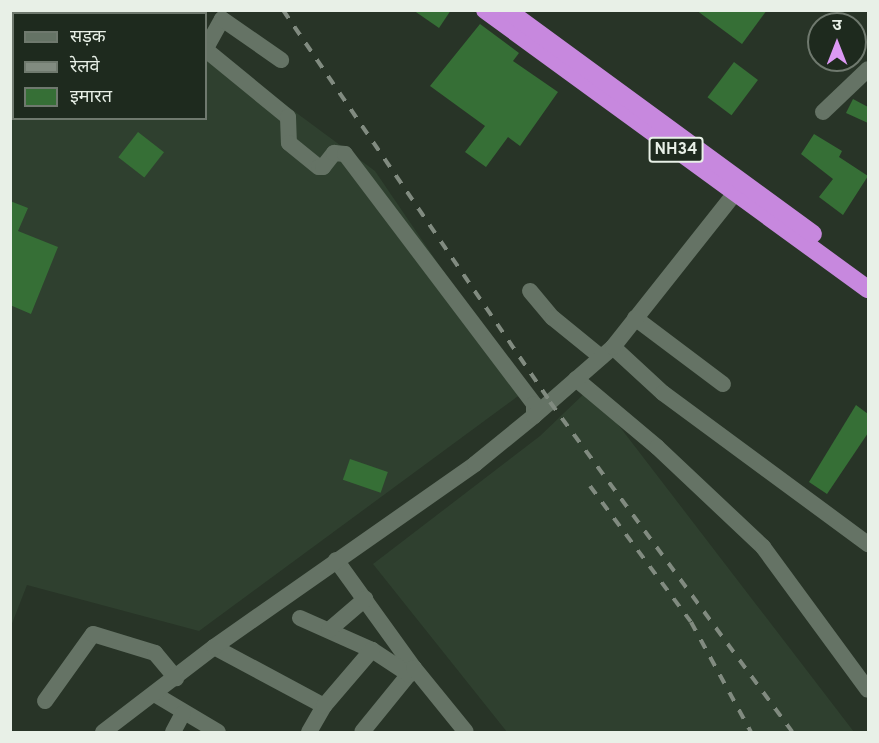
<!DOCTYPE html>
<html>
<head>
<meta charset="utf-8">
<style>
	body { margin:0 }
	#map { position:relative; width:879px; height:743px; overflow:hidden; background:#283427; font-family:Overpass,"Noto Sans Devanagari",sans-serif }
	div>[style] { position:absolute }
	.built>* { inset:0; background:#2f402f }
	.building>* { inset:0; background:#366f36; transform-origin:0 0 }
	.minor>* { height:16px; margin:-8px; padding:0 8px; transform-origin:8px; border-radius:8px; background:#657365 }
	.highway>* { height:18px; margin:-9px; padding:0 9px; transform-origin:9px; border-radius:9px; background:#c788de }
	.rail>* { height:4px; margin-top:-2px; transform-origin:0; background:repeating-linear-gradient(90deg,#818b80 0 10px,transparent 0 20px) }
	span { translate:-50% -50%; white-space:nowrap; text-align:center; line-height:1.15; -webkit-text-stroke:6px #1e2a1e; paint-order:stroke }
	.shield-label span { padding:2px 4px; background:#1e2a1e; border:2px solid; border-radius:4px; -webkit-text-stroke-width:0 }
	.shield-label { font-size:16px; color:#e8f0e7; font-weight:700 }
	.frame { position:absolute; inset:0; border:12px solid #e8f0e7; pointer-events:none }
	.legend { position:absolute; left:12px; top:12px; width:195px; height:108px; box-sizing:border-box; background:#1e2a1e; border:2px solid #6f796e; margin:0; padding:8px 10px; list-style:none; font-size:18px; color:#e8f0e7 }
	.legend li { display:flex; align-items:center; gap:12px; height:30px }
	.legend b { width:30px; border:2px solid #6f796e }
	.north { position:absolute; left:807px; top:12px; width:60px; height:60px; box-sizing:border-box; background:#1e2a1e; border:2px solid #6f796e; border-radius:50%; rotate:0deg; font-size:16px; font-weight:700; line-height:24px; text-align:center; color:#e8f0e7 }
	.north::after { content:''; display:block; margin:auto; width:21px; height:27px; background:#dc99f4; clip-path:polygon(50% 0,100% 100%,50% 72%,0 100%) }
</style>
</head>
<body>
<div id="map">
	<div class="built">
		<div style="clip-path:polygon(11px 11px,161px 13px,14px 14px,14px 118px,206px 118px,206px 46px,375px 171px,525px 391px,199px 631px,27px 585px,11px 626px)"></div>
		<div style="clip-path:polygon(590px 388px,854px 732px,507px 732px,373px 564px,540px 436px)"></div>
	</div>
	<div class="building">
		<div style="clip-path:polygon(413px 10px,451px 10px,439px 28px)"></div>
		<div style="clip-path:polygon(696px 10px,767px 10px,742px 44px)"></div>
		<div style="clip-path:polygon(480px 24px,519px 53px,513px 61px,558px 92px,520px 146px,508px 137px,486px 167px,465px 152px,485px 126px,430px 86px)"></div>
		<div style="left:734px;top:62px;width:30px;height:44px;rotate:37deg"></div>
		<div style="clip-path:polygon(853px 99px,868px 107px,868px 123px,846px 113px)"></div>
		<div style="left:138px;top:132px;width:33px;height:32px;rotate:38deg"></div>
		<div style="clip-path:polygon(814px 134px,842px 151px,839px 157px,868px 176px,843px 215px,819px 197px,833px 179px,801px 154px)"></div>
		<div style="clip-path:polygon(10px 201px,28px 208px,18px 231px,58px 247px,31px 314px,10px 305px)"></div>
		<div style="clip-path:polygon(856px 405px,868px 414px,868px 433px,827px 494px,809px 482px)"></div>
		<div style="left:350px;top:459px;width:40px;height:22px;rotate:19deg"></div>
	</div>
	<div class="minor">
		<div style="left:152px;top:10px;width:6px;rotate:45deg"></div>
		<div style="left:206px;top:48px;width:33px;rotate:-61deg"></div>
		<div style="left:222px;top:19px;width:72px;rotate:34.8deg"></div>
		<div style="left:206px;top:50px;width:106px;rotate:39.3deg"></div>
		<div style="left:288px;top:117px;width:26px;rotate:88deg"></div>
		<div style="left:289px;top:143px;width:38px;rotate:39deg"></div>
		<div style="left:319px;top:167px;width:4px"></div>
		<div style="left:323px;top:167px;width:18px;rotate:-52deg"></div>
		<div style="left:334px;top:153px;width:11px;rotate:5deg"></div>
		<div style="left:345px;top:154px;width:313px;rotate:52.9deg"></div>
		<div style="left:534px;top:404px;width:12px;rotate:90deg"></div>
		<div style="left:823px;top:112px;width:62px;rotate:-43.7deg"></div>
		<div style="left:530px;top:291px;width:35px;rotate:50deg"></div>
		<div style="left:553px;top:318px;width:62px;rotate:39.1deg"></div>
		<div style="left:635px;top:318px;width:110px;rotate:36.9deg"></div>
		<div style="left:613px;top:347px;width:68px;rotate:42.6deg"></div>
		<div style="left:663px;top:393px;width:255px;rotate:36.4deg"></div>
		<div style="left:576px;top:379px;width:106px;rotate:40deg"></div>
		<div style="left:657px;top:447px;width:146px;rotate:43.3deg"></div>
		<div style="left:763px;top:547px;width:177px;rotate:53.7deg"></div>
		<div style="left:336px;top:560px;width:133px;rotate:54.2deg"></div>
		<div style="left:414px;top:668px;width:82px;rotate:129.1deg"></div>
		<div style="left:300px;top:618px;width:79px;rotate:24deg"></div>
		<div style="left:372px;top:650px;width:45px;rotate:33.3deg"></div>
		<div style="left:329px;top:630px;width:48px;rotate:-40.7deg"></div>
		<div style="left:214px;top:647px;width:125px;rotate:28.2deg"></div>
		<div style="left:414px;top:668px;width:82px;rotate:50.9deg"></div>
		<div style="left:156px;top:695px;width:72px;rotate:30.8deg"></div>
		<div style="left:45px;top:701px;width:82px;rotate:-54.4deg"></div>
		<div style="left:93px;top:634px;width:65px;rotate:17deg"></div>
		<div style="left:155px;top:653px;width:33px;rotate:50deg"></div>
		<div style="left:103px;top:732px;width:140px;rotate:-37.4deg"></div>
		<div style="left:214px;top:647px;width:319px;rotate:-35deg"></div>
		<div style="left:475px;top:464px;width:76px;rotate:-39.1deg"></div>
		<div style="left:534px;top:416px;width:105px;rotate:-41.1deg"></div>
		<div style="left:613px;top:347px;width:209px;rotate:-51.6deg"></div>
		<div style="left:173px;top:732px;width:21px;rotate:-62deg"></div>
		<div style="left:309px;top:732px;width:30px;rotate:-60deg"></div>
		<div style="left:324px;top:706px;width:74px;rotate:-49.4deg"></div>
	</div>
	<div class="highway">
		<div style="left:485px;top:10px;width:474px;rotate:36.1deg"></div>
		<div style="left:507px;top:10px;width:379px;rotate:36.2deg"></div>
	</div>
	<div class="rail">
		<div style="left:283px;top:10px;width:474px;rotate:55.7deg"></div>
		<div style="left:550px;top:402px;width:409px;rotate:53.7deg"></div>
		<div style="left:590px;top:486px;width:169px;rotate:53.4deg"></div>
		<div style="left:691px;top:622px;width:125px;rotate:61.4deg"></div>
	</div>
	<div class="shield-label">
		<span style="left:676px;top:150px">NH34</span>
	</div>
	<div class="frame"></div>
	<ul class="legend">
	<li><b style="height:8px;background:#657365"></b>सड़क</li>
	<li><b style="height:8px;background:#818b80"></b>रेलवे</li>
	<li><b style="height:16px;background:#366f36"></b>इमारत</li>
	</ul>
	<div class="north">उ</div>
</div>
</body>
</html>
